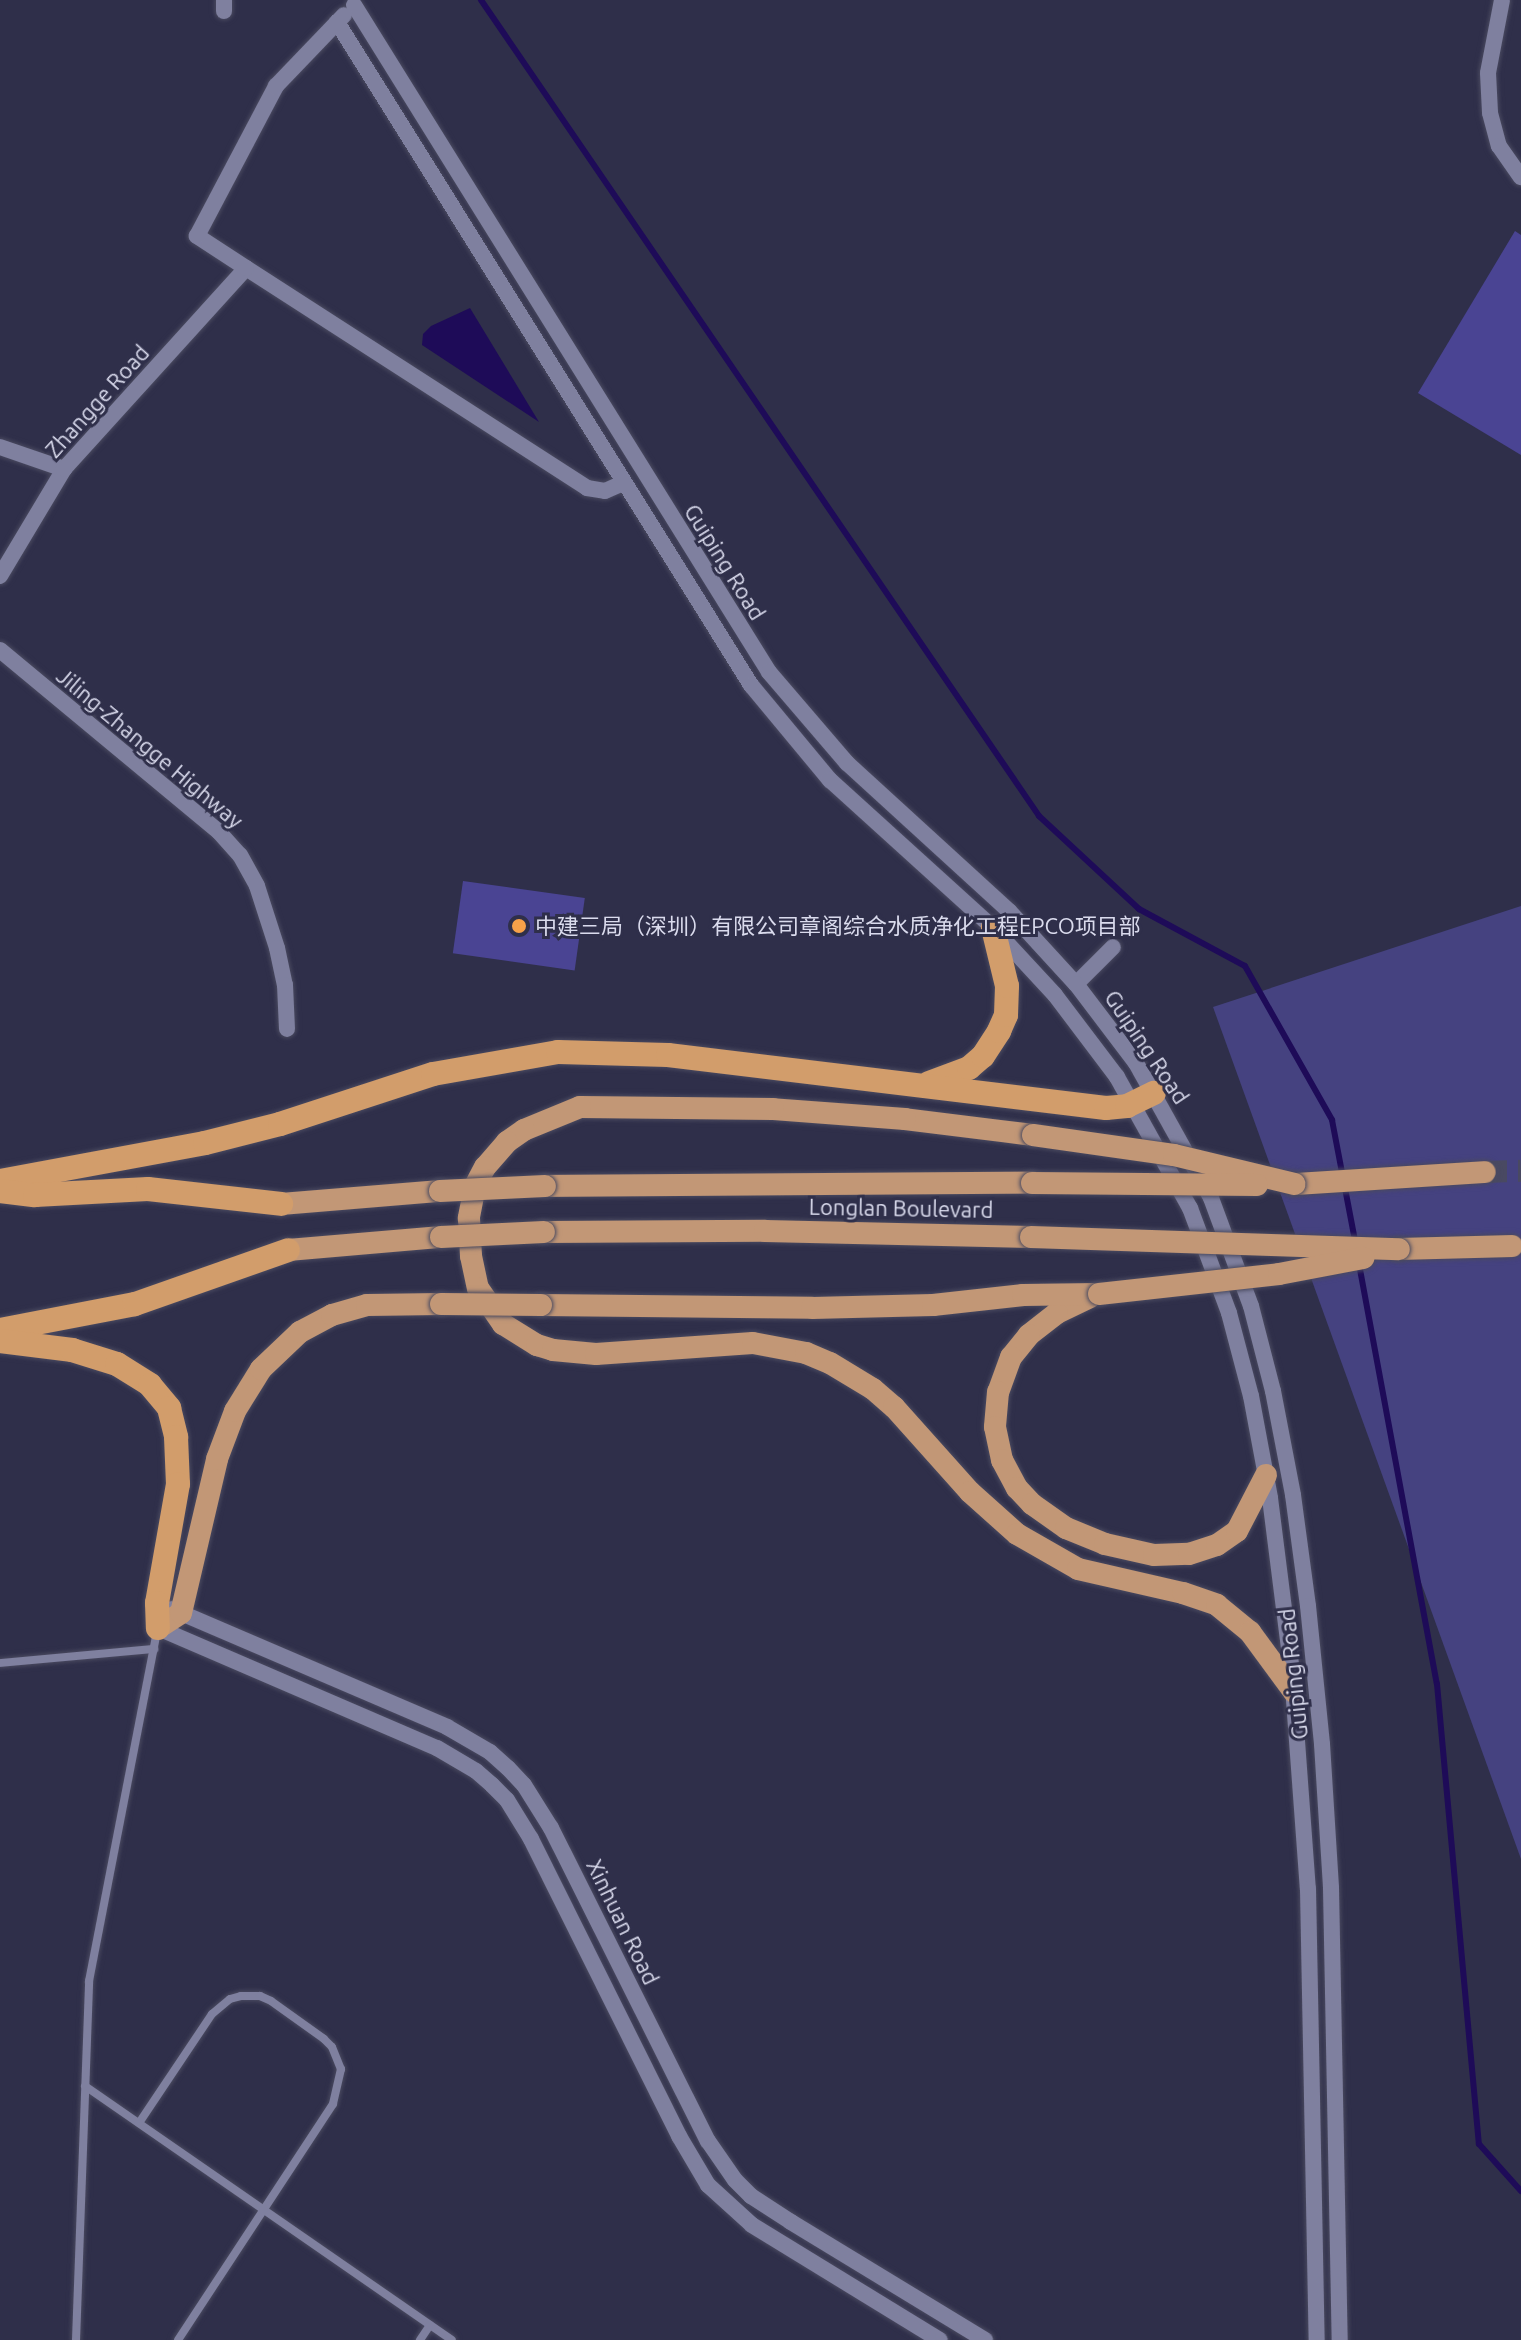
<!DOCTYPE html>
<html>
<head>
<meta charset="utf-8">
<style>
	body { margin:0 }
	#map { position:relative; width:1521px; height:2340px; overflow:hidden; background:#2f2f4a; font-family:Ubuntu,"Noto Sans SC",sans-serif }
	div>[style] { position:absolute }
	.green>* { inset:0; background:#454280 }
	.water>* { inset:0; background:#1e0b58 }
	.stream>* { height:6px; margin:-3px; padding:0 3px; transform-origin:3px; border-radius:3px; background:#1e0b58 }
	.building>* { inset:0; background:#4a4493; transform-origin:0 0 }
	.trunk-tunnel>* { height:22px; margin-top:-11px; transform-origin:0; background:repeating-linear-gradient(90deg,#494962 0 22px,transparent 0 33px) }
	.roads { filter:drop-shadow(0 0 2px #4a4a60) drop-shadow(0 0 2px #4a4a60) }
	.service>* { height:8px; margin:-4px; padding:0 4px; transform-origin:4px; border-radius:4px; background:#7f809f }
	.minor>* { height:16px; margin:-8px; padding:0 8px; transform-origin:8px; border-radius:8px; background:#7f809f }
	.tertiary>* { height:16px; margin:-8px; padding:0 8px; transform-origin:8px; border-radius:8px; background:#7f809f }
	.trunk>* { height:22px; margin:-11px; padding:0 11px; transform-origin:11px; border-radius:11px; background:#c29776 }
	.motorway>* { height:24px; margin:-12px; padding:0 12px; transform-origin:12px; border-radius:12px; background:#d29d6b }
	.bridges { filter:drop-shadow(0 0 2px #4a4a60) drop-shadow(0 0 2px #4a4a60) }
	.trunk-bridge>* { height:22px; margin:-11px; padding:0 11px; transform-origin:11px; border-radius:11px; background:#c29776 }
	.dots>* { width:22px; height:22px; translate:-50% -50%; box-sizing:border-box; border:4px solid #2f2f4a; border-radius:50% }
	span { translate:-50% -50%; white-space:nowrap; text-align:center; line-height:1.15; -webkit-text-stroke:6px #2f2f4a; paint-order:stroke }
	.street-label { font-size:22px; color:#dadbed }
	.poi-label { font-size:22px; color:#dadbed }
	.left { translate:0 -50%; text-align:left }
</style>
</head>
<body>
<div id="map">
	<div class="green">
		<div style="clip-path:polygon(1521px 906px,1521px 1859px,1213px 1007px)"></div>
	</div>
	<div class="water">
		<div style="clip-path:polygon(470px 308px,539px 422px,422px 345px,423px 334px,431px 326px)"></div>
	</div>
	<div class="stream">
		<div style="left:481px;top:0;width:989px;rotate:55.63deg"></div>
		<div style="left:1039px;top:816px;width:137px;rotate:42.9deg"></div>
		<div style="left:1139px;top:909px;width:120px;rotate:28.3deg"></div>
		<div style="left:1245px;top:966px;width:177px;rotate:60.5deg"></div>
		<div style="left:1332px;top:1120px;width:123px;rotate:79.2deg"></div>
		<div style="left:1359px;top:1264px;width:427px;rotate:79.5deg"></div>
		<div style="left:1437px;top:1684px;width:462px;rotate:84.8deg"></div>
		<div style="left:1479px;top:2144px;width:63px;rotate:48.2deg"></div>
	</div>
	<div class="building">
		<div style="clip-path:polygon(1515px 231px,1521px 235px,1521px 455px,1418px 393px)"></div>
		<div style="left:463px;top:881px;width:123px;height:73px;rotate:8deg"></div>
	</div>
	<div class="trunk-tunnel">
		<div style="left:1485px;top:1172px;width:36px;rotate:-2deg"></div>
	</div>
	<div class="roads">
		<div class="service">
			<div style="left:0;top:1663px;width:155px;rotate:-5.2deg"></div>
			<div style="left:85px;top:2086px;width:446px;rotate:34.7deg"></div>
			<div style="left:139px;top:2123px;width:131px;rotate:-56.2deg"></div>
			<div style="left:212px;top:2014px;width:23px;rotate:-40deg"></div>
			<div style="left:230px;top:1999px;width:11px;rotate:-15deg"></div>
			<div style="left:241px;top:1996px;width:19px"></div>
			<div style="left:260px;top:1996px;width:12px;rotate:24deg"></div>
			<div style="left:271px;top:2001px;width:65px;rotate:35.6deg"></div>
			<div style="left:324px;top:2039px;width:11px;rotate:45deg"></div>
			<div style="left:332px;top:2047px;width:24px;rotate:68deg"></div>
			<div style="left:341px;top:2069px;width:36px;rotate:103deg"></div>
			<div style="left:333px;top:2104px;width:282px;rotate:123.3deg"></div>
			<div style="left:76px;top:2340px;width:359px;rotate:-87.9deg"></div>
			<div style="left:89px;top:1981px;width:356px;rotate:-79deg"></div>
			<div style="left:420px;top:2340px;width:18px;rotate:-56deg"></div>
		</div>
		<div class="minor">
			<div style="left:1502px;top:0;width:74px;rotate:100.9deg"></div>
			<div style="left:1488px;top:73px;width:40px;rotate:87.1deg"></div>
			<div style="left:1490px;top:113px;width:34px;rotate:75deg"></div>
			<div style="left:1499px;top:146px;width:38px;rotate:55deg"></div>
			<div style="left:224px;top:11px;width:11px;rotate:-90deg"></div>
			<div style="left:246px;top:268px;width:406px;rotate:32.8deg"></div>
			<div style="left:587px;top:488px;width:18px;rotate:9deg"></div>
			<div style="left:605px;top:491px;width:20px;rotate:-24deg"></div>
			<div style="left:0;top:447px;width:68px;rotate:19deg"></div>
			<div style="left:1076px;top:984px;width:52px;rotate:-45deg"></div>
		</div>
		<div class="tertiary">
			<div style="left:354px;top:5px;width:786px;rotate:58.11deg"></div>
			<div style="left:769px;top:672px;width:120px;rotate:49.4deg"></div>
			<div style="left:847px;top:763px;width:219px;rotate:42.4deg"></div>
			<div style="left:1009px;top:911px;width:99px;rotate:47.5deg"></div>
			<div style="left:1076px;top:984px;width:99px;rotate:52.8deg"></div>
			<div style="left:1136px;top:1063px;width:154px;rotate:60.9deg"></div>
			<div style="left:1211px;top:1198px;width:115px;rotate:69.7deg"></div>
			<div style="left:1251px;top:1306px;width:88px;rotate:75.5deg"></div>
			<div style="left:1273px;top:1391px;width:106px;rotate:79.1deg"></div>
			<div style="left:1293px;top:1495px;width:112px;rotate:82.3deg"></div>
			<div style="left:1308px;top:1606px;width:139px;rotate:84.2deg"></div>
			<div style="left:1322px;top:1744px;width:144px;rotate:86.4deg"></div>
			<div style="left:1331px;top:1888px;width:452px;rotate:88.9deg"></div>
			<div style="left:337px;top:22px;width:782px;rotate:58.02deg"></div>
			<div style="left:751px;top:685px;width:124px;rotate:50.3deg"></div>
			<div style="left:830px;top:780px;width:220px;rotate:42.2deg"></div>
			<div style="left:993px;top:928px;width:91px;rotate:47.2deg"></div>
			<div style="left:1055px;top:995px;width:103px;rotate:52.9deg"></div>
			<div style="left:1117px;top:1077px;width:150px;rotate:60.9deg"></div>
			<div style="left:1190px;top:1208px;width:112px;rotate:69.6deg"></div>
			<div style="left:1229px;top:1313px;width:86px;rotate:75.2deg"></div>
			<div style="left:1251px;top:1396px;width:104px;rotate:79.4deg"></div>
			<div style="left:1270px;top:1498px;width:176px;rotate:82.8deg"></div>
			<div style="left:1292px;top:1673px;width:217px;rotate:85.8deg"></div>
			<div style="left:1308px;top:1889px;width:451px;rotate:88.9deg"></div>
			<div style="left:0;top:576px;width:125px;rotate:-59.1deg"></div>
			<div style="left:64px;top:469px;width:271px;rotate:-47.8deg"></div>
			<div style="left:246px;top:268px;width:59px;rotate:-146.9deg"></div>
			<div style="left:197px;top:236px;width:170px;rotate:-62.2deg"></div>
			<div style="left:276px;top:86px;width:98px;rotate:-46.2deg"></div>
			<div style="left:0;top:650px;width:285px;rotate:39.7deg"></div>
			<div style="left:219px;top:832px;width:31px;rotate:48deg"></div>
			<div style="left:240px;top:855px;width:35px;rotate:61deg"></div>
			<div style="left:257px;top:886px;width:65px;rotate:72.1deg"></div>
			<div style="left:277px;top:948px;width:38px;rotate:78deg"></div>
			<div style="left:285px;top:985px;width:44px;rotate:87.4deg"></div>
			<div style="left:172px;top:1609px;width:299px;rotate:23.2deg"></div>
			<div style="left:447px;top:1727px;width:50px;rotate:30.2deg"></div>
			<div style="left:490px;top:1752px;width:24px;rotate:42deg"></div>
			<div style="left:508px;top:1768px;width:23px;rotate:47deg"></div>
			<div style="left:524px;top:1785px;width:51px;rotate:57.9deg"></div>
			<div style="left:551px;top:1828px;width:350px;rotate:63.4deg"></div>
			<div style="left:708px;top:2141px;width:47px;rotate:55.3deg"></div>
			<div style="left:735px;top:2180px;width:23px;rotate:45deg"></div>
			<div style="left:751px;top:2196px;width:48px;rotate:33deg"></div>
			<div style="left:791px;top:2222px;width:227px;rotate:31.3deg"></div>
			<div style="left:158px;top:1628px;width:304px;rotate:23.3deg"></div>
			<div style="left:437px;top:1748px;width:45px;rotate:30.5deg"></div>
			<div style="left:476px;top:1771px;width:21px;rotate:41deg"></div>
			<div style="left:492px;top:1785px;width:21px;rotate:45deg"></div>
			<div style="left:507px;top:1800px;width:46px;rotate:58.4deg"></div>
			<div style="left:531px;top:1839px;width:332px;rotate:63.5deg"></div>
			<div style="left:679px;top:2136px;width:57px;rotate:59.4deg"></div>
			<div style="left:708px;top:2185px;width:59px;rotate:42.3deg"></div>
			<div style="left:752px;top:2225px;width:220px;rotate:31.5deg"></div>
		</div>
		<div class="trunk">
			<div style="left:1033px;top:1135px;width:129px;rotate:-172.9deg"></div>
			<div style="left:905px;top:1119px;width:132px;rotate:-175.7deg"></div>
			<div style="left:773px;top:1109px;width:193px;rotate:-179.4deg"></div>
			<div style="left:580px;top:1107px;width:61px;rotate:157.7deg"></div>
			<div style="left:524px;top:1130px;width:21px;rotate:145deg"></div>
			<div style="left:507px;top:1142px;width:33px;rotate:131deg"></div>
			<div style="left:485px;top:1167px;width:21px;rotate:118deg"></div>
			<div style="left:475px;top:1186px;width:33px;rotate:101deg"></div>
			<div style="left:469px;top:1218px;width:38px;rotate:87deg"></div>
			<div style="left:471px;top:1256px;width:33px;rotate:78deg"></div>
			<div style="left:478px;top:1288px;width:44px;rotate:55.2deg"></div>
			<div style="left:503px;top:1324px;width:40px;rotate:32deg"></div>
			<div style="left:537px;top:1345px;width:17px;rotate:17deg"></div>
			<div style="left:553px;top:1350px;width:43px;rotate:5.3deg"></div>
			<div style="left:596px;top:1354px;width:157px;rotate:-4deg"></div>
			<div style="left:753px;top:1343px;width:54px;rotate:10.7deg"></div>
			<div style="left:806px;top:1353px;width:26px;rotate:23deg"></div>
			<div style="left:830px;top:1363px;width:50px;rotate:31.2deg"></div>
			<div style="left:873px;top:1389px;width:28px;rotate:41deg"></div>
			<div style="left:894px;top:1407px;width:114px;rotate:48.2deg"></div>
			<div style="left:970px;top:1492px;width:63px;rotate:41.8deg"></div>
			<div style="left:1017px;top:1534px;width:70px;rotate:29.8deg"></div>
			<div style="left:1078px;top:1569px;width:108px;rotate:12.9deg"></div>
			<div style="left:1183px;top:1593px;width:36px;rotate:19deg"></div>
			<div style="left:1217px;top:1605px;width:43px;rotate:39.3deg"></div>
			<div style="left:1250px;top:1632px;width:74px;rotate:53.7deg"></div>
			<div style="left:1295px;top:1184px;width:190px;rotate:-3.6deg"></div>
			<div style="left:545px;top:1186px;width:487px;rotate:-0.4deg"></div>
			<div style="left:281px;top:1204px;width:160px;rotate:-4.7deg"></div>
			<div style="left:544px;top:1232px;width:221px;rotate:-0.3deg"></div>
			<div style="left:765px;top:1231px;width:266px;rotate:1.3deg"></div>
			<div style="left:1399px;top:1249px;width:113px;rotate:-1.5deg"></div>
			<div style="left:288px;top:1250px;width:154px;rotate:-4.9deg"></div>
			<div style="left:1090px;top:1297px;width:37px;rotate:154deg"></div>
			<div style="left:1057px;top:1313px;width:36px;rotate:142deg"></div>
			<div style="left:1029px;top:1335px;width:28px;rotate:129deg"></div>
			<div style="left:1011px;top:1357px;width:37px;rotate:110deg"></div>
			<div style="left:998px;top:1392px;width:35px;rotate:95deg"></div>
			<div style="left:995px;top:1427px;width:34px;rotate:78deg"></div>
			<div style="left:1002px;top:1460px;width:32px;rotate:62deg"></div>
			<div style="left:1017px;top:1488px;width:22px;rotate:47deg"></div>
			<div style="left:1032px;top:1504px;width:42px;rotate:35.2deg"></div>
			<div style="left:1066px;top:1528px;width:42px;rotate:22.3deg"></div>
			<div style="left:1105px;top:1544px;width:50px;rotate:12.7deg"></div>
			<div style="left:1154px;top:1555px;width:35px;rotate:-2deg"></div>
			<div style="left:1189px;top:1554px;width:29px;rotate:-18deg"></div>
			<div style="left:1217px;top:1545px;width:24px;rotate:-35deg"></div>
			<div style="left:1237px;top:1531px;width:63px;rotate:-62.6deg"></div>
			<div style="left:541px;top:1305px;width:271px;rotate:0.6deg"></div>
			<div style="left:812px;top:1308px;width:121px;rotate:-1.4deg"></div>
			<div style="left:933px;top:1305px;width:91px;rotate:-6.3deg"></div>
			<div style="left:1023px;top:1295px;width:76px;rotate:-0.8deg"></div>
			<div style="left:158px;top:1628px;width:27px;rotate:-33deg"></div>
			<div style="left:181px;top:1613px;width:158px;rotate:-76.8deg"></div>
			<div style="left:217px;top:1459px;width:51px;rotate:-69.4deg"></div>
			<div style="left:235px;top:1411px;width:49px;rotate:-58.2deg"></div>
			<div style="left:261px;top:1369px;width:54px;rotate:-43.5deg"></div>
			<div style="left:300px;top:1332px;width:36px;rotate:-28deg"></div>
			<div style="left:332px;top:1315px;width:36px;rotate:-16deg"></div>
			<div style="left:367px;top:1305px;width:74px;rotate:-0.8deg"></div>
		</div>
		<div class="motorway">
			<div style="left:929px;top:1083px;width:43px;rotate:-20.6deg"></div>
			<div style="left:969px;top:1068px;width:18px;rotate:-41deg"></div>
			<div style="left:983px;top:1056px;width:30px;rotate:-57deg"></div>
			<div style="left:999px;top:1031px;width:17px;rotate:-66deg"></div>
			<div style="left:1006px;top:1015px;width:29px;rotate:-88deg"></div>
			<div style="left:1007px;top:986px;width:60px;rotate:-103.6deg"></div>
			<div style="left:0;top:1181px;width:208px;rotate:-10.5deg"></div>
			<div style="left:205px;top:1143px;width:77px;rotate:-14.2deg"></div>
			<div style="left:280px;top:1124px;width:161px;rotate:-18.1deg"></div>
			<div style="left:433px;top:1074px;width:127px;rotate:-10deg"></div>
			<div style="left:558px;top:1052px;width:110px;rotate:1.6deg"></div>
			<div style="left:668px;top:1055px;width:441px;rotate:6.9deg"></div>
			<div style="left:1106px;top:1108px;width:21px;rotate:-5deg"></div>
			<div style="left:1127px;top:1106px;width:30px;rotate:-26deg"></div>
			<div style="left:0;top:1191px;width:35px;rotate:7deg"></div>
			<div style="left:35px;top:1195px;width:113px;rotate:-3deg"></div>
			<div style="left:148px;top:1189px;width:134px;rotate:6.4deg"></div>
			<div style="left:0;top:1330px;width:137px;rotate:-10.9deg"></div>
			<div style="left:135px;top:1304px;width:162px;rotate:-19.4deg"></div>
			<div style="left:0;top:1341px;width:73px;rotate:7.1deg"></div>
			<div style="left:72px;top:1350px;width:47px;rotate:17.3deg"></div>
			<div style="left:117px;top:1364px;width:39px;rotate:32deg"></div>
			<div style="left:150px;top:1385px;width:30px;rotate:50deg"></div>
			<div style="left:169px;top:1408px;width:30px;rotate:76deg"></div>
			<div style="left:176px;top:1437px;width:47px;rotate:87.6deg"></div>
			<div style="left:178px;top:1484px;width:121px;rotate:100deg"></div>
			<div style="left:157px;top:1603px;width:25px;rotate:88deg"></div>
		</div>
	</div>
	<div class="bridges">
		<div class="trunk-bridge">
			<div style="left:1033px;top:1135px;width:142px;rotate:8.1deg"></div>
			<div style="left:1174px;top:1155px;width:124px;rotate:13.5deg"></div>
			<div style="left:1032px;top:1183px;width:225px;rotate:0.5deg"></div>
			<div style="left:440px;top:1191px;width:105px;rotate:-2.7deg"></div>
			<div style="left:441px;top:1237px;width:103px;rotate:-2.8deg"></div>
			<div style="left:1031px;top:1237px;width:368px;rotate:1.9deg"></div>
			<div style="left:1099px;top:1294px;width:181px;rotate:-6.3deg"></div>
			<div style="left:1279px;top:1274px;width:86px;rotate:-10.8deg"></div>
			<div style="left:441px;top:1304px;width:100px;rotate:0.6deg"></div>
		</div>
	</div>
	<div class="dots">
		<div style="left:519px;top:926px;background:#f7a149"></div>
	</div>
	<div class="street-label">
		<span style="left:97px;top:401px;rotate:-48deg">Zhangge Road</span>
		<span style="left:725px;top:562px;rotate:58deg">Guiping Road</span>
		<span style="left:150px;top:748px;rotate:40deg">Jiling-Zhangge Highway</span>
		<span style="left:1147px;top:1047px;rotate:56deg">Guiping Road</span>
		<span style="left:901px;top:1208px;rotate:1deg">Longlan Boulevard</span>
		<span style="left:1293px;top:1674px;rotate:-96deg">Guiping Road</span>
		<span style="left:623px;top:1922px;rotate:64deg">Xinhuan Road</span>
	</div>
	<div class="poi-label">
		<span class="left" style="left:535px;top:926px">中建三局（深圳）有限公司章阁综合水质净化工程EPCO项目部</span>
	</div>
</div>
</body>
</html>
